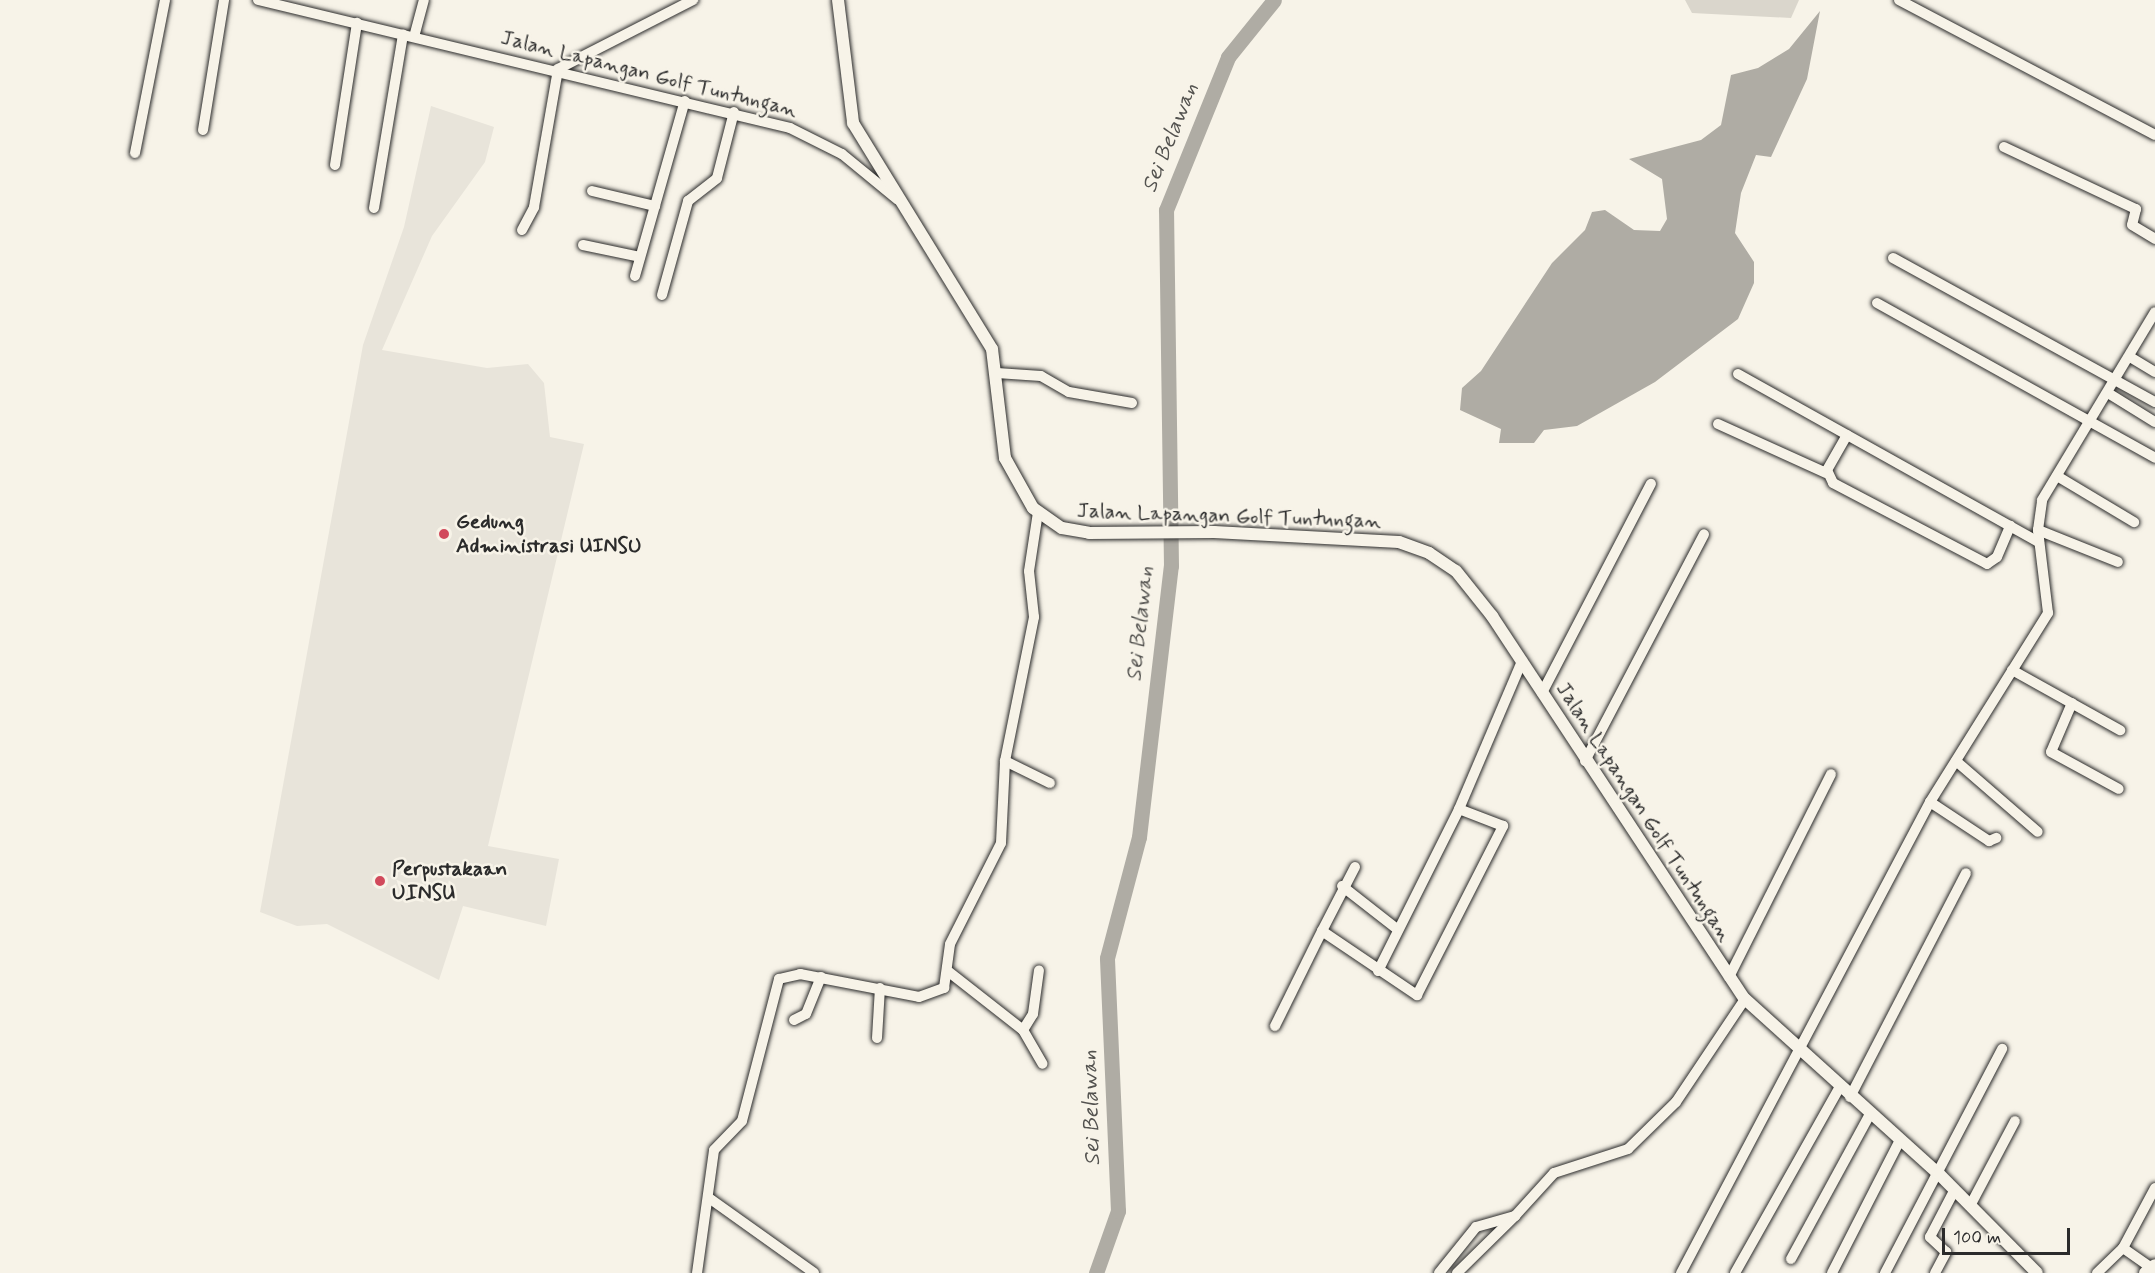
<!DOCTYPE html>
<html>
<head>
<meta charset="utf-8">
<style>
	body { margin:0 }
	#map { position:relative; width:2155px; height:1273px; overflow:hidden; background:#f7f3e8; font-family:Mynerve,sans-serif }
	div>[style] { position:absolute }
	.built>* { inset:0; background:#e8e4da }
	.green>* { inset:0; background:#dad6cc }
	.water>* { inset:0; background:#afaca4 }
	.river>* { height:15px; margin:-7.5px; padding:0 7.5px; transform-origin:7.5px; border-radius:7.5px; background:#afaca4 }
	.roads { filter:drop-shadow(0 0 2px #2b2b2b) drop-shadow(0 0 2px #2b2b2b) }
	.minor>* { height:10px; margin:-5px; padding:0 5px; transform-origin:5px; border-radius:5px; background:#f7f3e8 }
	.major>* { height:12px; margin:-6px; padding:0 6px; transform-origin:6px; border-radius:6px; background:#f7f3e8 }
	.highway>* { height:15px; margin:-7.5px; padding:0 7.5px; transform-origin:7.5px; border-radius:7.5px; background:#f7f3e8 }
	.dots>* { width:16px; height:16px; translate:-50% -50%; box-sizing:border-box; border:3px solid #f7f3e8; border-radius:50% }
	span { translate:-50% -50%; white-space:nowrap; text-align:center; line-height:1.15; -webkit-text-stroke:5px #f7f3e8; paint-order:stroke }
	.street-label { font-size:21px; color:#2b2b2b }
	.poi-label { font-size:21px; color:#2b2b2b; font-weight:700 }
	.left { translate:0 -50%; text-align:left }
	.water-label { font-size:22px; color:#53524f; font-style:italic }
	.scale { position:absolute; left:1942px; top:1228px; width:128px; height:27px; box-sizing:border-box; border:3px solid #2b2b2b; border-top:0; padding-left:8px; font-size:18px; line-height:21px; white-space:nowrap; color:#2b2b2b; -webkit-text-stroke:4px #f7f3e8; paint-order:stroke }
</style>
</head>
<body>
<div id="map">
	<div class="built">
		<div style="clip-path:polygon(431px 106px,494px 127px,485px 162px,432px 236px,382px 350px,487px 368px,528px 364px,544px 383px,550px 437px,584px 444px,488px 846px,559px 859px,546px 926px,463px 906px,439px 980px,327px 924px,297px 926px,260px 912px,363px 345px,404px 227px)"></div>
	</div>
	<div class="green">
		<div style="clip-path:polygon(1685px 0,1799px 0,1791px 18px,1692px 13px)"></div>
	</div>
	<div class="water">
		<div style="clip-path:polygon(1820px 11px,1807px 79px,1771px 157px,1756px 155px,1741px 193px,1735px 233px,1754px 262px,1754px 283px,1738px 319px,1655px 382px,1577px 426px,1544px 430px,1534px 443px,1499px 443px,1501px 429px,1460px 410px,1462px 388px,1481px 371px,1552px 263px,1585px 230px,1592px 212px,1605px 210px,1634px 230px,1660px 231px,1667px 219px,1662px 179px,1629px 159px,1701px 140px,1721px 125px,1731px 75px,1758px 68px,1789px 49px)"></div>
	</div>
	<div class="river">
		<div style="left:1096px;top:1273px;width:66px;rotate:-70.5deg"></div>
		<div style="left:1118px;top:1211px;width:253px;rotate:-92.5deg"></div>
		<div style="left:1107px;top:958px;width:125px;rotate:-75.2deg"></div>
		<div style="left:1139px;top:837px;width:273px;rotate:-83.3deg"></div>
		<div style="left:1171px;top:566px;width:356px;rotate:-90.8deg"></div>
		<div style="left:1166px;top:210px;width:165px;rotate:-67.9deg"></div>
		<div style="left:1228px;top:57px;width:73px;rotate:-51.1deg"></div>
	</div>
	<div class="roads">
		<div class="minor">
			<div style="left:258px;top:0;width:547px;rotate:13.53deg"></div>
			<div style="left:790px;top:128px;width:58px;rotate:26.6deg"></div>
			<div style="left:842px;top:154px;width:72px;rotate:39.4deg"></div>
			<div style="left:1899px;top:0;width:289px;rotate:27.8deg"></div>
			<div style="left:414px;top:37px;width:38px;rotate:-75deg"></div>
			<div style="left:203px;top:130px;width:132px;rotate:-80.8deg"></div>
			<div style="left:2004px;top:147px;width:146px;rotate:25.2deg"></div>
			<div style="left:2136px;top:209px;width:16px;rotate:104deg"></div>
			<div style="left:2132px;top:225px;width:27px;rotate:31deg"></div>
			<div style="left:135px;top:153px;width:156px;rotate:-78.9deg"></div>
			<div style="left:335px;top:165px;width:144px;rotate:-81.2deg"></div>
			<div style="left:592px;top:191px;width:65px;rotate:13.4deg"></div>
			<div style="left:374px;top:208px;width:176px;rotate:-80.5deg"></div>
			<div style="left:522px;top:230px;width:26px;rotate:-62deg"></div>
			<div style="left:534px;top:207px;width:140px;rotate:-80.1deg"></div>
			<div style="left:558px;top:69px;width:152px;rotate:-27.1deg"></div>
			<div style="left:583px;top:245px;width:58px;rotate:11.9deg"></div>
			<div style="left:1893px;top:258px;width:299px;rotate:28.8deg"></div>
			<div style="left:635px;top:276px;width:182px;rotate:-74.1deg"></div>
			<div style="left:662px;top:295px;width:98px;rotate:-74.5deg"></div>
			<div style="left:688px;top:201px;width:37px;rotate:-38deg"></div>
			<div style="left:717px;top:178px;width:68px;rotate:-75.6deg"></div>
			<div style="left:1877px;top:303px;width:318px;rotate:29.1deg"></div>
			<div style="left:2130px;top:357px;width:29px;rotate:31deg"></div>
			<div style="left:997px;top:373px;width:44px;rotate:3.9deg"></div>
			<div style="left:1041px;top:376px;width:32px;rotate:30deg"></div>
			<div style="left:1069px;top:392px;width:64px;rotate:9.9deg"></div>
			<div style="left:1738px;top:374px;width:345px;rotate:29.2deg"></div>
			<div style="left:2108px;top:393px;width:55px;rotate:31.7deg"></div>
			<div style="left:1718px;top:424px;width:119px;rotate:24.4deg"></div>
			<div style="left:1847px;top:435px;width:40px;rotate:119.7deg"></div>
			<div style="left:1827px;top:470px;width:14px;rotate:65deg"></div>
			<div style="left:1833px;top:483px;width:174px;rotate:27.7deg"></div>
			<div style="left:1987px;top:564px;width:12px;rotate:-35deg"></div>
			<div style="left:1997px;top:557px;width:34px;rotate:-67deg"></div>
			<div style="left:2057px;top:476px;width:90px;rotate:30.9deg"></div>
			<div style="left:2038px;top:530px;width:86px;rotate:21.8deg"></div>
			<div style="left:2012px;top:670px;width:124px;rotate:29.1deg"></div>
			<div style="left:1542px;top:693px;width:236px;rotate:-62.5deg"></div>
			<div style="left:2072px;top:703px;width:53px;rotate:113.2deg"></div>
			<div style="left:2051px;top:752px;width:77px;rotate:28.6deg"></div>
			<div style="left:1005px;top:761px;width:50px;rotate:26.1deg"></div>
			<div style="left:1585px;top:761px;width:256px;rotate:-62.3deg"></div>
			<div style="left:1956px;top:761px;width:108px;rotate:40.9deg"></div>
			<div style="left:1930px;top:802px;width:71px;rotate:33.5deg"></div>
			<div style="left:1989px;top:841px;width:8px;rotate:-23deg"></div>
			<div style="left:1355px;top:867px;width:72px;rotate:117.3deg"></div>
			<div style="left:1322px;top:931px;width:115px;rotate:34deg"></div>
			<div style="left:1417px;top:995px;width:190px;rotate:-63deg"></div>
			<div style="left:1503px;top:826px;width:47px;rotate:-158.9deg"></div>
			<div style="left:1342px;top:886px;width:70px;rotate:38deg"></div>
			<div style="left:1378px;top:971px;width:181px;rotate:-63.4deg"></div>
			<div style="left:1459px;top:809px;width:161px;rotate:-66.9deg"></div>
			<div style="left:949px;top:972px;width:94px;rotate:38.1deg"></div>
			<div style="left:1023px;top:1030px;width:39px;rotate:60deg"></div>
			<div style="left:1729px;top:977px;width:227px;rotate:-63.3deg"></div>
			<div style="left:794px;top:1020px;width:13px;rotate:-27deg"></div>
			<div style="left:806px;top:1014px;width:40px;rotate:-68deg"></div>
			<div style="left:1275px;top:1026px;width:106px;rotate:-63.7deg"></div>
			<div style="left:1023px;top:1030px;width:19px;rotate:-58deg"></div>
			<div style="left:1033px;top:1014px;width:44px;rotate:-82.2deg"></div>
			<div style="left:877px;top:1038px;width:50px;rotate:-86.6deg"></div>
			<div style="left:1850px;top:1097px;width:252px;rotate:-62.6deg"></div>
			<div style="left:2155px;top:1188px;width:68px;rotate:118.1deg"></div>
			<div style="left:2123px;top:1248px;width:39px;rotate:35deg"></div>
			<div style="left:709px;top:1198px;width:129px;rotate:35.5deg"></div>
			<div style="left:1970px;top:1206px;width:96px;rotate:-62.1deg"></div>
			<div style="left:1791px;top:1259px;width:163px;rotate:-61.4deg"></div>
			<div style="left:697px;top:1273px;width:124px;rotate:-82.1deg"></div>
			<div style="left:714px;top:1150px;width:40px;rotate:-46deg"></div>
			<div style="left:742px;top:1121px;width:147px;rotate:-75.4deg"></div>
			<div style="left:779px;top:979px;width:22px;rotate:-13deg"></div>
			<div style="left:800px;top:974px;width:121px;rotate:10.9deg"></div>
			<div style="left:919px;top:997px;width:27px;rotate:-20deg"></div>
			<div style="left:944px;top:988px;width:44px;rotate:-82.2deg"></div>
			<div style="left:950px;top:944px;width:113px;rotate:-63.2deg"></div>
			<div style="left:1001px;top:843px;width:82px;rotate:-87.2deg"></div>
			<div style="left:1005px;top:761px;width:147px;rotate:-78.6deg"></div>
			<div style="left:1034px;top:617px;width:46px;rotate:-96.2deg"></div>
			<div style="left:1029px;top:571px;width:60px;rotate:-81.3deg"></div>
			<div style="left:1439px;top:1273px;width:59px;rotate:-51.2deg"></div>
			<div style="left:1476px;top:1227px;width:41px;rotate:-15.8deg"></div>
			<div style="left:1515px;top:1216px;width:58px;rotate:-47.8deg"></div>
			<div style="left:1554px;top:1173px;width:78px;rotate:-18deg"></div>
			<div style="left:1628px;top:1149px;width:67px;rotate:-44.4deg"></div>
			<div style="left:1676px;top:1102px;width:124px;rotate:-56.2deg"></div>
			<div style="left:1457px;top:1273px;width:81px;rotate:-44.5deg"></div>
			<div style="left:1681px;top:1273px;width:533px;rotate:-62.14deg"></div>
			<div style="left:1930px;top:802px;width:223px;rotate:-58deg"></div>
			<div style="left:2048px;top:613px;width:84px;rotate:-96.9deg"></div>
			<div style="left:2038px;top:530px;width:30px;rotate:-82deg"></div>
			<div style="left:2042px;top:500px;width:219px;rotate:-59deg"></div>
			<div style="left:1735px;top:1273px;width:214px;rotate:-60.6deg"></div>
			<div style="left:1832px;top:1273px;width:149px;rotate:-62.9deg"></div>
			<div style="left:1885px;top:1273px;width:253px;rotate:-62.4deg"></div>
			<div style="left:1935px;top:1273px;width:24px;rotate:-62deg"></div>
			<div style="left:1946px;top:1252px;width:22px;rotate:-137deg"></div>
			<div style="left:1930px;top:1237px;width:52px;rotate:-62.4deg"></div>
			<div style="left:2097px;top:1273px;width:36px;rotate:-44deg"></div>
		</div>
		<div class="major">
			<div style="left:838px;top:0;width:124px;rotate:83deg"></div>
			<div style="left:853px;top:123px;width:265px;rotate:58.4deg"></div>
			<div style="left:992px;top:349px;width:110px;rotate:83.2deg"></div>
			<div style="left:1005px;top:458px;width:57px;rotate:60.8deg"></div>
			<div style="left:1033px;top:508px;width:35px;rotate:35deg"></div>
			<div style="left:1062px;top:528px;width:27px;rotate:10deg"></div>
			<div style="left:1089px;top:533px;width:125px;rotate:-0.5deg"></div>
			<div style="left:1214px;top:532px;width:185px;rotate:3.1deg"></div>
			<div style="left:1399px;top:542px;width:32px;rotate:20deg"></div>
			<div style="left:1429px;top:553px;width:32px;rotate:34deg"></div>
			<div style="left:1456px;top:571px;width:58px;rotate:51.3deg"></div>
			<div style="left:1492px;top:616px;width:459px;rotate:56.6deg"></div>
			<div style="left:1745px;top:999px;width:261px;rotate:42.1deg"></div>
			<div style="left:1939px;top:1174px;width:139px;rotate:45.3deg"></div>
		</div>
		<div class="highway">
			<div style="left:2146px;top:1273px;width:11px;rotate:-38deg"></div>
		</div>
	</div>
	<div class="dots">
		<div style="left:444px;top:534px;background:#d1495b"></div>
		<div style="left:380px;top:881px;background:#d1495b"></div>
	</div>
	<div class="street-label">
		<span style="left:649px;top:74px;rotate:14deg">Jalan Lapangan Golf Tuntungan</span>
		<span style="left:1229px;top:516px;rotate:2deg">Jalan Lapangan Golf Tuntungan</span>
		<span style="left:1644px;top:812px;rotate:57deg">Jalan Lapangan Golf Tuntungan</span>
	</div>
	<div class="poi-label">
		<span class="left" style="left:456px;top:534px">Gedung<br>Administrasi UINSU</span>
		<span class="left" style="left:392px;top:881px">Perpustakaan<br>UINSU</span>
	</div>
	<div class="water-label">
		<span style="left:1171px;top:138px;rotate:-68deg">Sei Belawan</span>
		<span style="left:1141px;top:624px;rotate:-84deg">Sei Belawan</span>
		<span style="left:1092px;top:1108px;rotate:-92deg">Sei Belawan</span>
	</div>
	<div class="scale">100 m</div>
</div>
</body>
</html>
